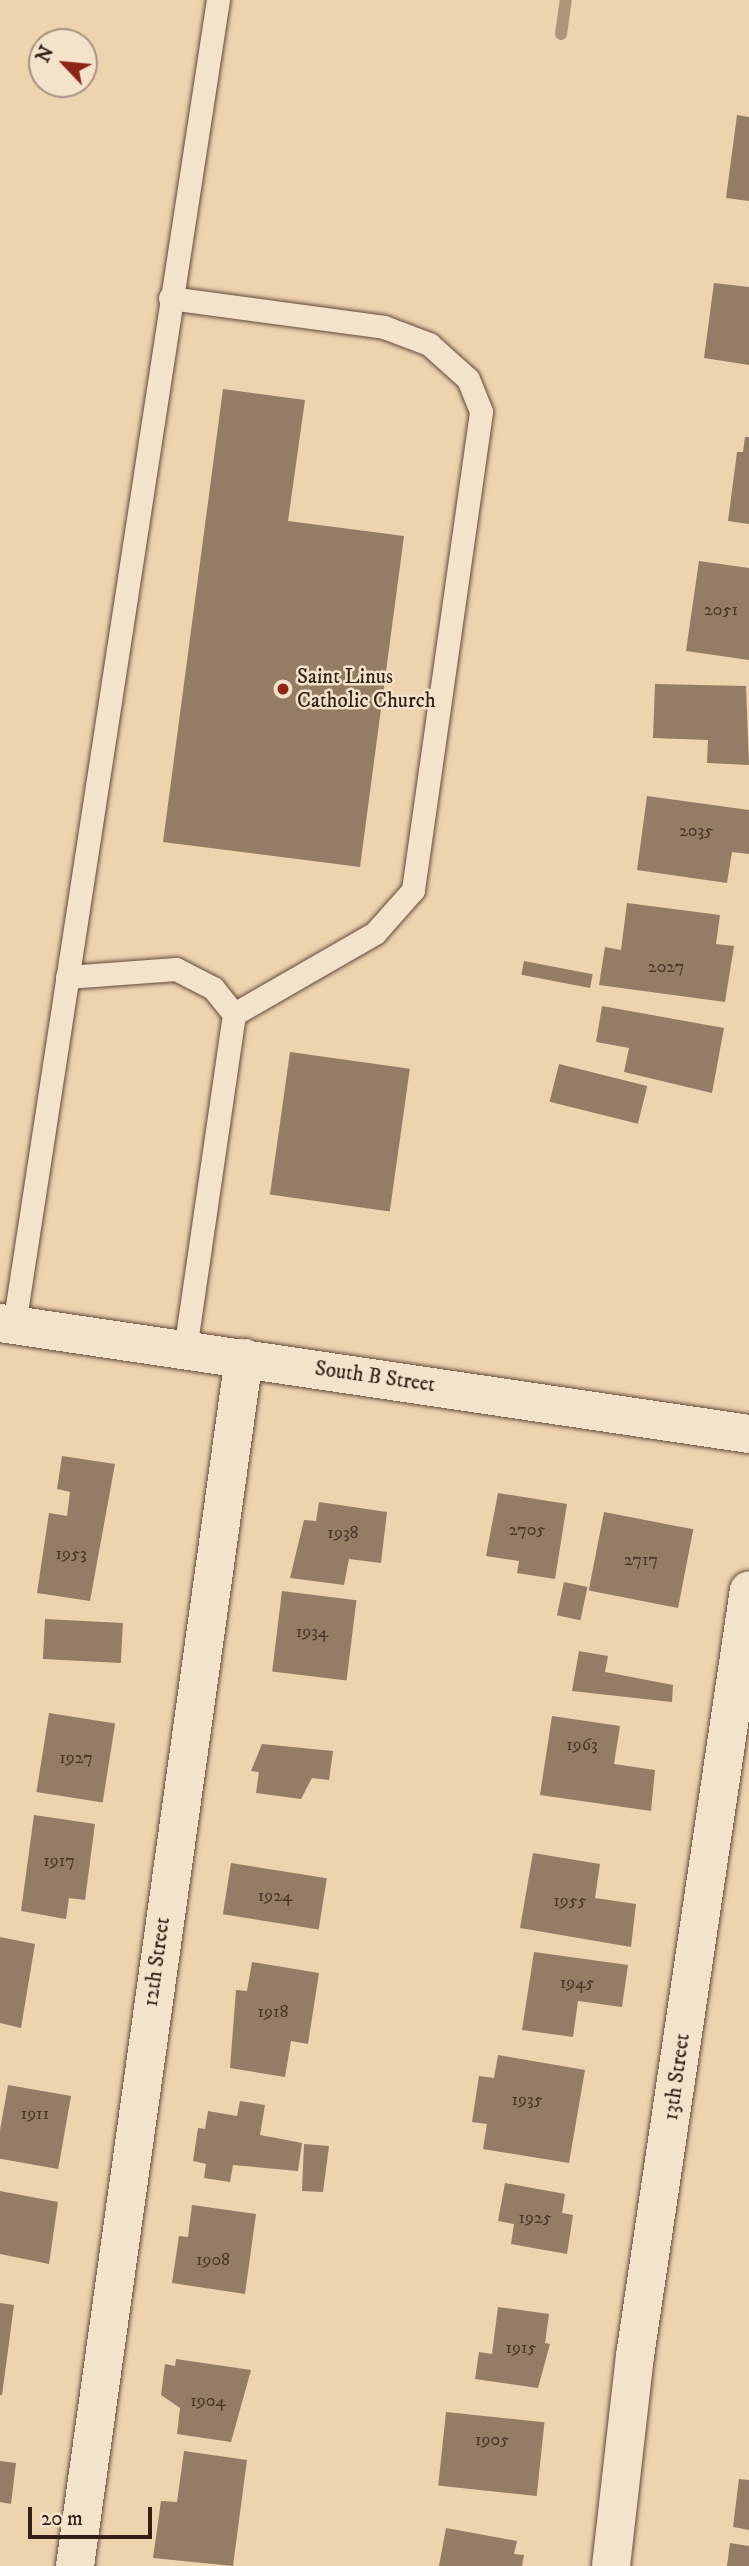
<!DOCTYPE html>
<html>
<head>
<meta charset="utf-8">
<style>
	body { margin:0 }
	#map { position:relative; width:749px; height:2566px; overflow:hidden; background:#eed3af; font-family:"IM FELL DW Pica",serif }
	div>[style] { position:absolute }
	.stream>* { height:12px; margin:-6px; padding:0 6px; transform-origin:6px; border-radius:6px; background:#ae957a }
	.building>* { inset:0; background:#947c65; transform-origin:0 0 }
	.roads { filter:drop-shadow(0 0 2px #624a3b) drop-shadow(0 0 2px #624a3b) }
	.service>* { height:23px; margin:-11.5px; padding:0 11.5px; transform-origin:11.5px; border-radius:11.5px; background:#f4e2cb }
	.minor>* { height:38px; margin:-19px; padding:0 19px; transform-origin:19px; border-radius:19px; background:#f4e2cb }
	.tertiary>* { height:38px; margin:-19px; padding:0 19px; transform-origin:19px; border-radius:19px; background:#f4e2cb }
	.dots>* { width:19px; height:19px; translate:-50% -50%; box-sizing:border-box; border:4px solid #f4e2cb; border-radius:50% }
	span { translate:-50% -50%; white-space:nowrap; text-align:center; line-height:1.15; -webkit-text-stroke:5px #f4e2cb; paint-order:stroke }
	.number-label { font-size:18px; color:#4b3528 }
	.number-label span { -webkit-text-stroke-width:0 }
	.poi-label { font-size:21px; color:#331d14 }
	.left { translate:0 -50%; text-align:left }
	.street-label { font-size:21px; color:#331d14 }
	.north { position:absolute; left:28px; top:28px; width:70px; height:70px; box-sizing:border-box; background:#f4e2cb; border:2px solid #a79382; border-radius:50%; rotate:296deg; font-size:19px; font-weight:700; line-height:28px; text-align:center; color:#331d14 }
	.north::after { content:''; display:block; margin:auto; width:24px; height:32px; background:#8f2418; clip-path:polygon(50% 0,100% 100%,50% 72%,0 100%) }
	.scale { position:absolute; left:28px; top:2507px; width:124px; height:32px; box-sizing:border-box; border:4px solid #331d14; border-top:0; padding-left:9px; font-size:21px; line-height:24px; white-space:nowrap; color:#331d14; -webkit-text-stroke:5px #f4e2cb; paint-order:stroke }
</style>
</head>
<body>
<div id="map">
	<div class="stream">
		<div style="left:561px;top:34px;width:34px;rotate:-82deg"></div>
	</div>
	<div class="building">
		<div style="clip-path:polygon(737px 115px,749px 117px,749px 201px,726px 198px)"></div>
		<div style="clip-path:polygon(714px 283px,749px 287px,749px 365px,704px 358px)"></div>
		<div style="clip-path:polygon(223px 389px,305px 400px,288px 521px,404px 536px,360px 867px,163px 842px)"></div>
		<div style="clip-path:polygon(745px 437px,749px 437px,749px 524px,728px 521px,737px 452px,743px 452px)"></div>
		<div style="clip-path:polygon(699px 561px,749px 568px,749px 660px,686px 651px)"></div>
		<div style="clip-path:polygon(655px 684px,746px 686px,749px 765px,707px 763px,708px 740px,653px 738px)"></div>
		<div style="clip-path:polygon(647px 796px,749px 810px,749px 854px,732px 852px,727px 883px,637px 870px)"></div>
		<div style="clip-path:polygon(627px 903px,720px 915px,716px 944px,734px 946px,725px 1002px,599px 985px,605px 947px,621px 950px)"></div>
		<div style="left:524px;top:961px;width:70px;height:14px;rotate:11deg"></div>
		<div style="clip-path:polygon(602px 1006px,724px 1028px,712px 1093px,624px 1072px,629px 1048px,596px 1042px)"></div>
		<div style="left:290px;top:1052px;width:121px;height:144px;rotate:8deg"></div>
		<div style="left:559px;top:1064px;width:91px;height:39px;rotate:14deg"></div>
		<div style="clip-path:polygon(62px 1456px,115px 1464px,90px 1601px,37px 1593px,49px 1513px,67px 1516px,70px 1492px,57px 1489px)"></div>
		<div style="clip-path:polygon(498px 1493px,567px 1504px,555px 1579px,517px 1573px,519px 1561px,486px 1556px)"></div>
		<div style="clip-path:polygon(319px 1502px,387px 1512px,381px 1563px,349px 1559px,344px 1585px,290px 1578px,304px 1520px,316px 1521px)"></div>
		<div style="left:604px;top:1512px;width:91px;height:80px;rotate:11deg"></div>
		<div style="left:564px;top:1582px;width:24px;height:34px;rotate:12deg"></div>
		<div style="left:282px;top:1591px;width:75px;height:81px;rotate:7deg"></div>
		<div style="left:45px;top:1619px;width:78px;height:40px;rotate:3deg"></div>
		<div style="clip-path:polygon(579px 1651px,608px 1656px,605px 1672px,673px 1685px,672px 1702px,572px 1691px)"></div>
		<div style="left:49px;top:1713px;width:67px;height:80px;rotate:9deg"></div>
		<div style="clip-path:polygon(552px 1716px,620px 1726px,614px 1764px,655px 1770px,651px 1811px,540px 1795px)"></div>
		<div style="clip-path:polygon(262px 1744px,333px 1751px,329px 1780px,312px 1778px,301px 1799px,256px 1793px,259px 1772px,251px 1771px)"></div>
		<div style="clip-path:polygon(34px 1815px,95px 1824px,85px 1900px,69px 1898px,66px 1919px,21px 1911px)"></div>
		<div style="clip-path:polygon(533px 1853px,600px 1864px,595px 1898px,636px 1904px,631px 1947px,520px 1928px)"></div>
		<div style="left:231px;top:1863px;width:97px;height:52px;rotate:9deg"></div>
		<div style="clip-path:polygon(0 1937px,35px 1944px,21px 2028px,0 2023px)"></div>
		<div style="clip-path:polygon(534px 1952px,628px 1965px,622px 2007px,578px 2001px,573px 2037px,522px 2030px)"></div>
		<div style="clip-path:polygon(252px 1962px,319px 1973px,308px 2044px,291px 2041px,285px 2077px,230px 2068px,236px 1990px,247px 1991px)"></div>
		<div style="clip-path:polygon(498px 2055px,585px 2070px,569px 2163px,483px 2149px,487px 2124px,472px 2122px,479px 2076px,494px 2078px)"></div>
		<div style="left:8px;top:2085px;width:64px;height:74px;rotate:10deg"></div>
		<div style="clip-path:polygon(240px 2101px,265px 2105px,260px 2135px,302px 2143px,298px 2171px,233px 2165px,230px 2182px,204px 2178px,206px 2164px,193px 2161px,198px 2128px,205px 2129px,208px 2111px,237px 2116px)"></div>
		<div style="clip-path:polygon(304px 2144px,329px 2146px,323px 2192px,302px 2191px)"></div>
		<div style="clip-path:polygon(505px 2183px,565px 2194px,562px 2213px,573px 2215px,567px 2254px,511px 2244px,514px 2224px,498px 2221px)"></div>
		<div style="clip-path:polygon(0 2191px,58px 2202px,49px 2264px,0 2254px)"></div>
		<div style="clip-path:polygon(192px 2205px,256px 2214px,245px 2294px,172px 2283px,179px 2236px,188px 2237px)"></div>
		<div style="clip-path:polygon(0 2303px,14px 2305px,2px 2395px,0 2395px)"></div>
		<div style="clip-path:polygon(498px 2307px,549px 2314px,545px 2343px,550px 2344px,538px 2388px,475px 2379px,479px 2352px,492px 2354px)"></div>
		<div style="clip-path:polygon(176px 2359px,251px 2370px,231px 2442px,177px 2434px,180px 2408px,161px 2395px,165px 2364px,175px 2366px)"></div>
		<div style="left:446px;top:2412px;width:99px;height:74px;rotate:6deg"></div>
		<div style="clip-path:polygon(184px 2451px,247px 2460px,233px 2566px,153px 2558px,161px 2501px,177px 2502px)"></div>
		<div style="clip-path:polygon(0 2461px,16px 2463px,11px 2504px,0 2502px)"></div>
		<div style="clip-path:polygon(739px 2479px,749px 2480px,749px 2530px,733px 2527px)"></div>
		<div style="clip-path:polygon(446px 2528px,517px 2541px,514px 2554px,524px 2555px,522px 2566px,439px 2566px)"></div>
		<div style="clip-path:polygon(730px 2543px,749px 2546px,749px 2566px,727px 2566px)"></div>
	</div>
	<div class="roads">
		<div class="service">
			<div style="left:170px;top:298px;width:216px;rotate:7.7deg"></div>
			<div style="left:384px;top:327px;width:48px;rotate:20.7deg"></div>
			<div style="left:429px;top:344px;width:52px;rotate:41.9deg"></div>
			<div style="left:468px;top:379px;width:35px;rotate:68deg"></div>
			<div style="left:481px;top:412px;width:483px;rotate:98.1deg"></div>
			<div style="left:413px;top:890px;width:57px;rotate:131.5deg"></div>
			<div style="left:375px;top:933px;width:163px;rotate:150.1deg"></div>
			<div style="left:67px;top:977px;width:109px;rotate:-4.2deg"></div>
			<div style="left:176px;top:969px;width:42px;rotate:27.2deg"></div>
			<div style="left:213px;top:988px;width:33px;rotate:51deg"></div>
			<div style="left:234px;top:1014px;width:340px;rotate:98.3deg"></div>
			<div style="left:14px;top:1325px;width:1341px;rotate:-81.25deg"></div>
		</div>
		<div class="minor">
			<div style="left:75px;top:2566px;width:1220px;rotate:-82.04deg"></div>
			<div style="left:611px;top:2566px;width:211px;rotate:-83.5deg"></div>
			<div style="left:635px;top:2356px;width:774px;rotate:-81.54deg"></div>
		</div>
		<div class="tertiary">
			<div style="left:0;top:1323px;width:757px;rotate:8.43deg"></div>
		</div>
	</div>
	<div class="dots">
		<div style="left:283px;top:689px;background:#8f2418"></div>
	</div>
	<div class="number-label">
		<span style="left:721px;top:610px">2051</span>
		<span style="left:696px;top:831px">2035</span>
		<span style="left:666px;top:967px">2027</span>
		<span style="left:527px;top:1530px">2705</span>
		<span style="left:343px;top:1533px">1938</span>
		<span style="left:71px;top:1554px">1953</span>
		<span style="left:641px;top:1560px">2717</span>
		<span style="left:312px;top:1632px">1934</span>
		<span style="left:582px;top:1745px">1963</span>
		<span style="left:76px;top:1758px">1927</span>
		<span style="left:59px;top:1861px">1917</span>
		<span style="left:275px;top:1896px">1924</span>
		<span style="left:570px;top:1901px">1955</span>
		<span style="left:577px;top:1983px">1945</span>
		<span style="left:273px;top:2012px">1918</span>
		<span style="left:527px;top:2100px">1935</span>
		<span style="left:35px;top:2114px">1911</span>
		<span style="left:535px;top:2218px">1925</span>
		<span style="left:213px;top:2260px">1908</span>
		<span style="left:521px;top:2348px">1915</span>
		<span style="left:208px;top:2401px">1904</span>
		<span style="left:492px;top:2440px">1905</span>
	</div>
	<div class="poi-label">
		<span class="left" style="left:297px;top:689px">Saint Linus<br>Catholic Church</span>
	</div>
	<div class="street-label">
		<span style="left:375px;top:1377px;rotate:8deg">South B Street</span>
		<span style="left:157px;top:1962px;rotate:-82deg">12th Street</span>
		<span style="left:677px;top:2077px;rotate:-82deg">13th Street</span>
	</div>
	<div class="north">N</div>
	<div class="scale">20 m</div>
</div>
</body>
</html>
